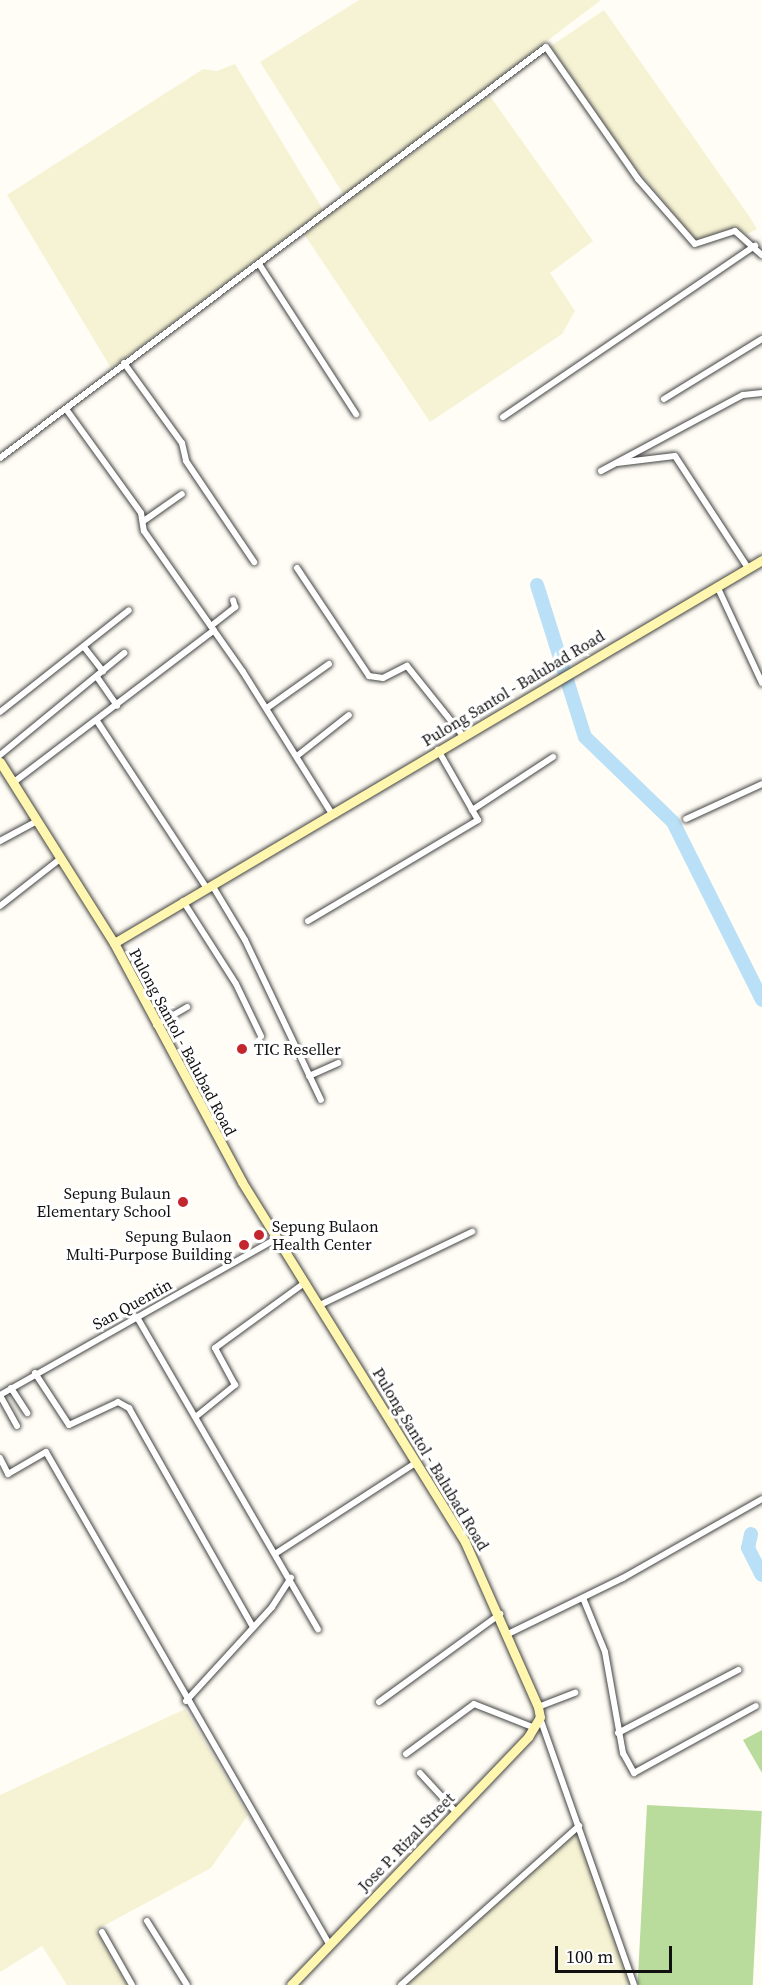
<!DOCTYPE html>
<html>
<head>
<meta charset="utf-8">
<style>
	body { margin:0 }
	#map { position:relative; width:762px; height:1985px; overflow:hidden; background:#fffdf5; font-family:"Source Serif 4",serif }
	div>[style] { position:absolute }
	.farmland>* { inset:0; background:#f6f3d4 }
	.forest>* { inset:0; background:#b9dc9c; transform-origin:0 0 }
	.river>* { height:14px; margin:-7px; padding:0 7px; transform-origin:7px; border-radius:7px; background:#b9e0f7 }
	.roads { filter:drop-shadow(0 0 2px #444) drop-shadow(0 0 2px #444) }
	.street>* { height:6px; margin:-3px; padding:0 3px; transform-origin:3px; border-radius:3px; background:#fff }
	.secondary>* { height:9px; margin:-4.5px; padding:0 4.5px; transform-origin:4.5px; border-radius:4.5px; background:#fff6b0 }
	.dots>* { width:16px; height:16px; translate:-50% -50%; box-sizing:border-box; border:3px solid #fff; border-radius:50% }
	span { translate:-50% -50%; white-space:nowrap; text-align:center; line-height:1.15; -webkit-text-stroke:6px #fff; paint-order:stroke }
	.street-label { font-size:16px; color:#111 }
	.poi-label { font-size:16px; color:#111 }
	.left { translate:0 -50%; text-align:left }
	.right { translate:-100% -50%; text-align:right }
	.scale { position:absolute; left:555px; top:1946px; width:117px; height:27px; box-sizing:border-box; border:3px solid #111; border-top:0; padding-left:8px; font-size:18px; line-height:21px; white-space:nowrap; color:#111; -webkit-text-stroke:4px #fff; paint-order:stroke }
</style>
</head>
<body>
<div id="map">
	<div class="farmland">
		<div style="clip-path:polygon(359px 0,601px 0,344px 195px,260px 62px)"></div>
		<div style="clip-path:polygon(604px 10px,749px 216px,757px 229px,747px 234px,733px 228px,698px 243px,621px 150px,551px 46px)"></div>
		<div style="clip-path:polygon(235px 64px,323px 210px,111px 368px,7px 195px,203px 69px,217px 71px)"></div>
		<div style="clip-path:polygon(490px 96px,593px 241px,550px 273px,575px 311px,562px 334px,430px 422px,304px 234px)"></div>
		<div style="clip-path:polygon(185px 1709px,248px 1815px,211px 1868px,96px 1930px,127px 1985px,67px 1985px,42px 1946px,0 1972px,0 1795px)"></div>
		<div style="clip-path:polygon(577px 1831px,631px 1985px,396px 1985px)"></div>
	</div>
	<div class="forest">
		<div style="clip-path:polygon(762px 1730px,762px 1773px,743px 1740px)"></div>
		<div style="left:647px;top:1805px;width:115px;height:180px;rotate:3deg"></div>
	</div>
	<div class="river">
		<div style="left:537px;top:585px;width:159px;rotate:72.5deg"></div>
		<div style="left:585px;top:737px;width:122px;rotate:44deg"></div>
		<div style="left:673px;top:822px;width:199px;rotate:63.4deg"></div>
		<div style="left:751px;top:1534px;width:14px;rotate:102deg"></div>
		<div style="left:748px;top:1548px;width:30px;rotate:63deg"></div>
	</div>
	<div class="roads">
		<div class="street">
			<div style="left:259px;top:264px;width:179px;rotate:57.1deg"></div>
			<div style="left:124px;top:363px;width:99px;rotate:54.1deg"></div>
			<div style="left:182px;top:443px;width:18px;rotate:77deg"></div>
			<div style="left:186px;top:461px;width:122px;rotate:56deg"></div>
			<div style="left:664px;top:399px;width:115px;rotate:-31.5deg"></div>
			<div style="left:66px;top:409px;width:128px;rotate:54.2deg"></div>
			<div style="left:141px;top:513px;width:18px;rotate:81deg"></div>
			<div style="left:144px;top:531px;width:172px;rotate:54.9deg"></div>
			<div style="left:243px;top:672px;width:168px;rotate:57.9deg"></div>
			<div style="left:503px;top:417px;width:305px;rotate:-34.2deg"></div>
			<div style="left:0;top:458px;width:683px;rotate:-36.97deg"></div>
			<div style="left:546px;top:47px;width:161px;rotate:55.1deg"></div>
			<div style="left:638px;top:179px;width:86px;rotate:48.8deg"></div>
			<div style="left:695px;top:244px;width:42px;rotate:-18deg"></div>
			<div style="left:735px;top:231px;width:36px;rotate:42deg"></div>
			<div style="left:617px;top:463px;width:58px;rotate:-6.9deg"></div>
			<div style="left:675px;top:456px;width:134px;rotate:56.9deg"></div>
			<div style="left:601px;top:471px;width:161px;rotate:-28.2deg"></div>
			<div style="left:743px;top:395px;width:19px;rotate:-6deg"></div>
			<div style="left:145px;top:520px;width:45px;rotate:-35.1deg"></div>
			<div style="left:297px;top:568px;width:130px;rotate:56.3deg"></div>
			<div style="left:369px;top:676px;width:14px;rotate:8deg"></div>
			<div style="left:383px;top:678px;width:27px;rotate:-27deg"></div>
			<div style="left:407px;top:666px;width:90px;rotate:51.3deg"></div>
			<div style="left:717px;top:586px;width:107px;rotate:65.1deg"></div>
			<div style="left:211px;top:626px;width:31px;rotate:-38deg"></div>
			<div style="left:235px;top:607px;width:7px;rotate:-106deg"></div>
			<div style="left:84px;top:647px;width:31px;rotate:52deg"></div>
			<div style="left:97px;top:677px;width:35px;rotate:55deg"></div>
			<div style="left:267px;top:708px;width:76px;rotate:-35.4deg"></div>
			<div style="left:0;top:712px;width:164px;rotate:-38.3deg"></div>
			<div style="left:97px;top:721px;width:199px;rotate:56.7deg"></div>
			<div style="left:0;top:755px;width:161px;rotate:-39.4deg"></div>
			<div style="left:297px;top:756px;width:66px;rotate:-38.3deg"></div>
			<div style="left:14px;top:782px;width:251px;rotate:-37.2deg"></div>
			<div style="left:472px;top:810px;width:97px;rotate:-33.2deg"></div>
			<div style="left:686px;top:819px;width:84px;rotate:-24.7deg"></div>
			<div style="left:0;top:841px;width:42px;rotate:-28.4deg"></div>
			<div style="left:212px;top:885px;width:64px;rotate:59deg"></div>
			<div style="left:245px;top:940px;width:177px;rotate:64.6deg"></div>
			<div style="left:183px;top:901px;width:98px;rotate:57.4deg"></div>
			<div style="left:236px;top:984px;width:58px;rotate:64.3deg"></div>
			<div style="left:0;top:906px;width:76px;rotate:-38.1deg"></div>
			<div style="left:308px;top:921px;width:198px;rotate:-30.7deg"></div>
			<div style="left:478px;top:820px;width:81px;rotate:-119.7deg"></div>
			<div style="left:156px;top:1025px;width:36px;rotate:-30deg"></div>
			<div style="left:309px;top:1076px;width:32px;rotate:-24deg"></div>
			<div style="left:320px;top:1305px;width:169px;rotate:-25.7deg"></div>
			<div style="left:137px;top:1317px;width:361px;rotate:59.9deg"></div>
			<div style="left:35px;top:1373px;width:62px;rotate:56.8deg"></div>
			<div style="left:69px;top:1425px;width:54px;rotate:-25.1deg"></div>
			<div style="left:118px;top:1402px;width:13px;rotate:29deg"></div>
			<div style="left:129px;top:1408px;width:252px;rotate:60.5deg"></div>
			<div style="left:11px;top:1388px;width:30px;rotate:57deg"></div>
			<div style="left:198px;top:1415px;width:48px;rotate:-39deg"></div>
			<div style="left:235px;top:1385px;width:42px;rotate:-118.4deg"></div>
			<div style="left:215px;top:1348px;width:112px;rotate:-36deg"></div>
			<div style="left:17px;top:1426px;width:35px;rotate:-119deg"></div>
			<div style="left:0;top:1395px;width:318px;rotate:-29.5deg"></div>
			<div style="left:0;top:1458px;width:18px;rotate:63deg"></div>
			<div style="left:8px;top:1474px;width:44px;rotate:-30.1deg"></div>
			<div style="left:46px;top:1452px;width:568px;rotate:60.09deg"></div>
			<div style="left:278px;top:1552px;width:166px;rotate:-32.9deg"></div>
			<div style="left:583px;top:1598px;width:58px;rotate:67.8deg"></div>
			<div style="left:605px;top:1652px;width:103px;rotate:79.9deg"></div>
			<div style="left:623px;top:1753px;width:23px;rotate:61deg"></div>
			<div style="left:634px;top:1773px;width:139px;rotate:-28.8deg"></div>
			<div style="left:510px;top:1633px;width:126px;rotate:-26deg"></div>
			<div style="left:623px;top:1578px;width:160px;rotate:-29.6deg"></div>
			<div style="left:186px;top:1701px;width:127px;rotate:-47.5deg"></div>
			<div style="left:272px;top:1607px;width:35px;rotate:-57deg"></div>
			<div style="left:379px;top:1702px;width:150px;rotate:-36deg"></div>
			<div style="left:538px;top:1707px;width:40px;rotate:-21deg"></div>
			<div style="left:540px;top:1718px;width:283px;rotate:70.6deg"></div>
			<div style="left:618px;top:1733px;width:136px;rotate:-27.7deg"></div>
			<div style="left:406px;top:1754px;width:84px;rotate:-36.3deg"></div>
			<div style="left:474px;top:1704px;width:66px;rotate:21.5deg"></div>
			<div style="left:420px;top:1773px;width:53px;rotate:47.3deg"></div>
			<div style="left:147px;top:1921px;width:75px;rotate:58deg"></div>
			<div style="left:102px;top:1932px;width:61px;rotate:60.5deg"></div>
			<div style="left:401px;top:1985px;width:239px;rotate:-41.8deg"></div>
		</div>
		<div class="secondary">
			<div style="left:0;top:762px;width:214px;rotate:57.8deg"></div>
			<div style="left:114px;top:943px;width:271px;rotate:61.8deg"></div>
			<div style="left:242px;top:1182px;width:423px;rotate:58.2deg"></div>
			<div style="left:465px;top:1542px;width:180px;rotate:66.1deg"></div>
			<div style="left:538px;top:1707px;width:10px;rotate:79deg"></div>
			<div style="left:540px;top:1717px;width:23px;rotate:121deg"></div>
			<div style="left:528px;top:1737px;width:343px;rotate:133.7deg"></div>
			<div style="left:114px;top:943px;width:753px;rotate:-30.59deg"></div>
		</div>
	</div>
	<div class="dots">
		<div style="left:242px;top:1049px;background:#c4262e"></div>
		<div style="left:183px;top:1202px;background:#c4262e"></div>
		<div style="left:259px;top:1235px;background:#c4262e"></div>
		<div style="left:244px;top:1245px;background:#c4262e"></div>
	</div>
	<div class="street-label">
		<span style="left:513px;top:688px;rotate:-31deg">Pulong Santol - Balubad Road</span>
		<span style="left:183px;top:1042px;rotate:62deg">Pulong Santol - Balubad Road</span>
		<span style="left:132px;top:1304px;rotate:-29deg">San Quentin</span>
		<span style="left:431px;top:1459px;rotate:59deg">Pulong Santol - Balubad Road</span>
		<span style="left:406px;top:1842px;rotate:-46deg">Jose P. Rizal Street</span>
	</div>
	<div class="poi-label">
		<span class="left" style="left:254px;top:1049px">TIC Reseller</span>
		<span class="right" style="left:171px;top:1202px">Sepung Bulaun<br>Elementary School</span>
		<span class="left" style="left:272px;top:1235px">Sepung Bulaon<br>Health Center</span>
		<span class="right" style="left:232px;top:1245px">Sepung Bulaon<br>Multi-Purpose Building</span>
	</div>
	<div class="scale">100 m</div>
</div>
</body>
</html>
